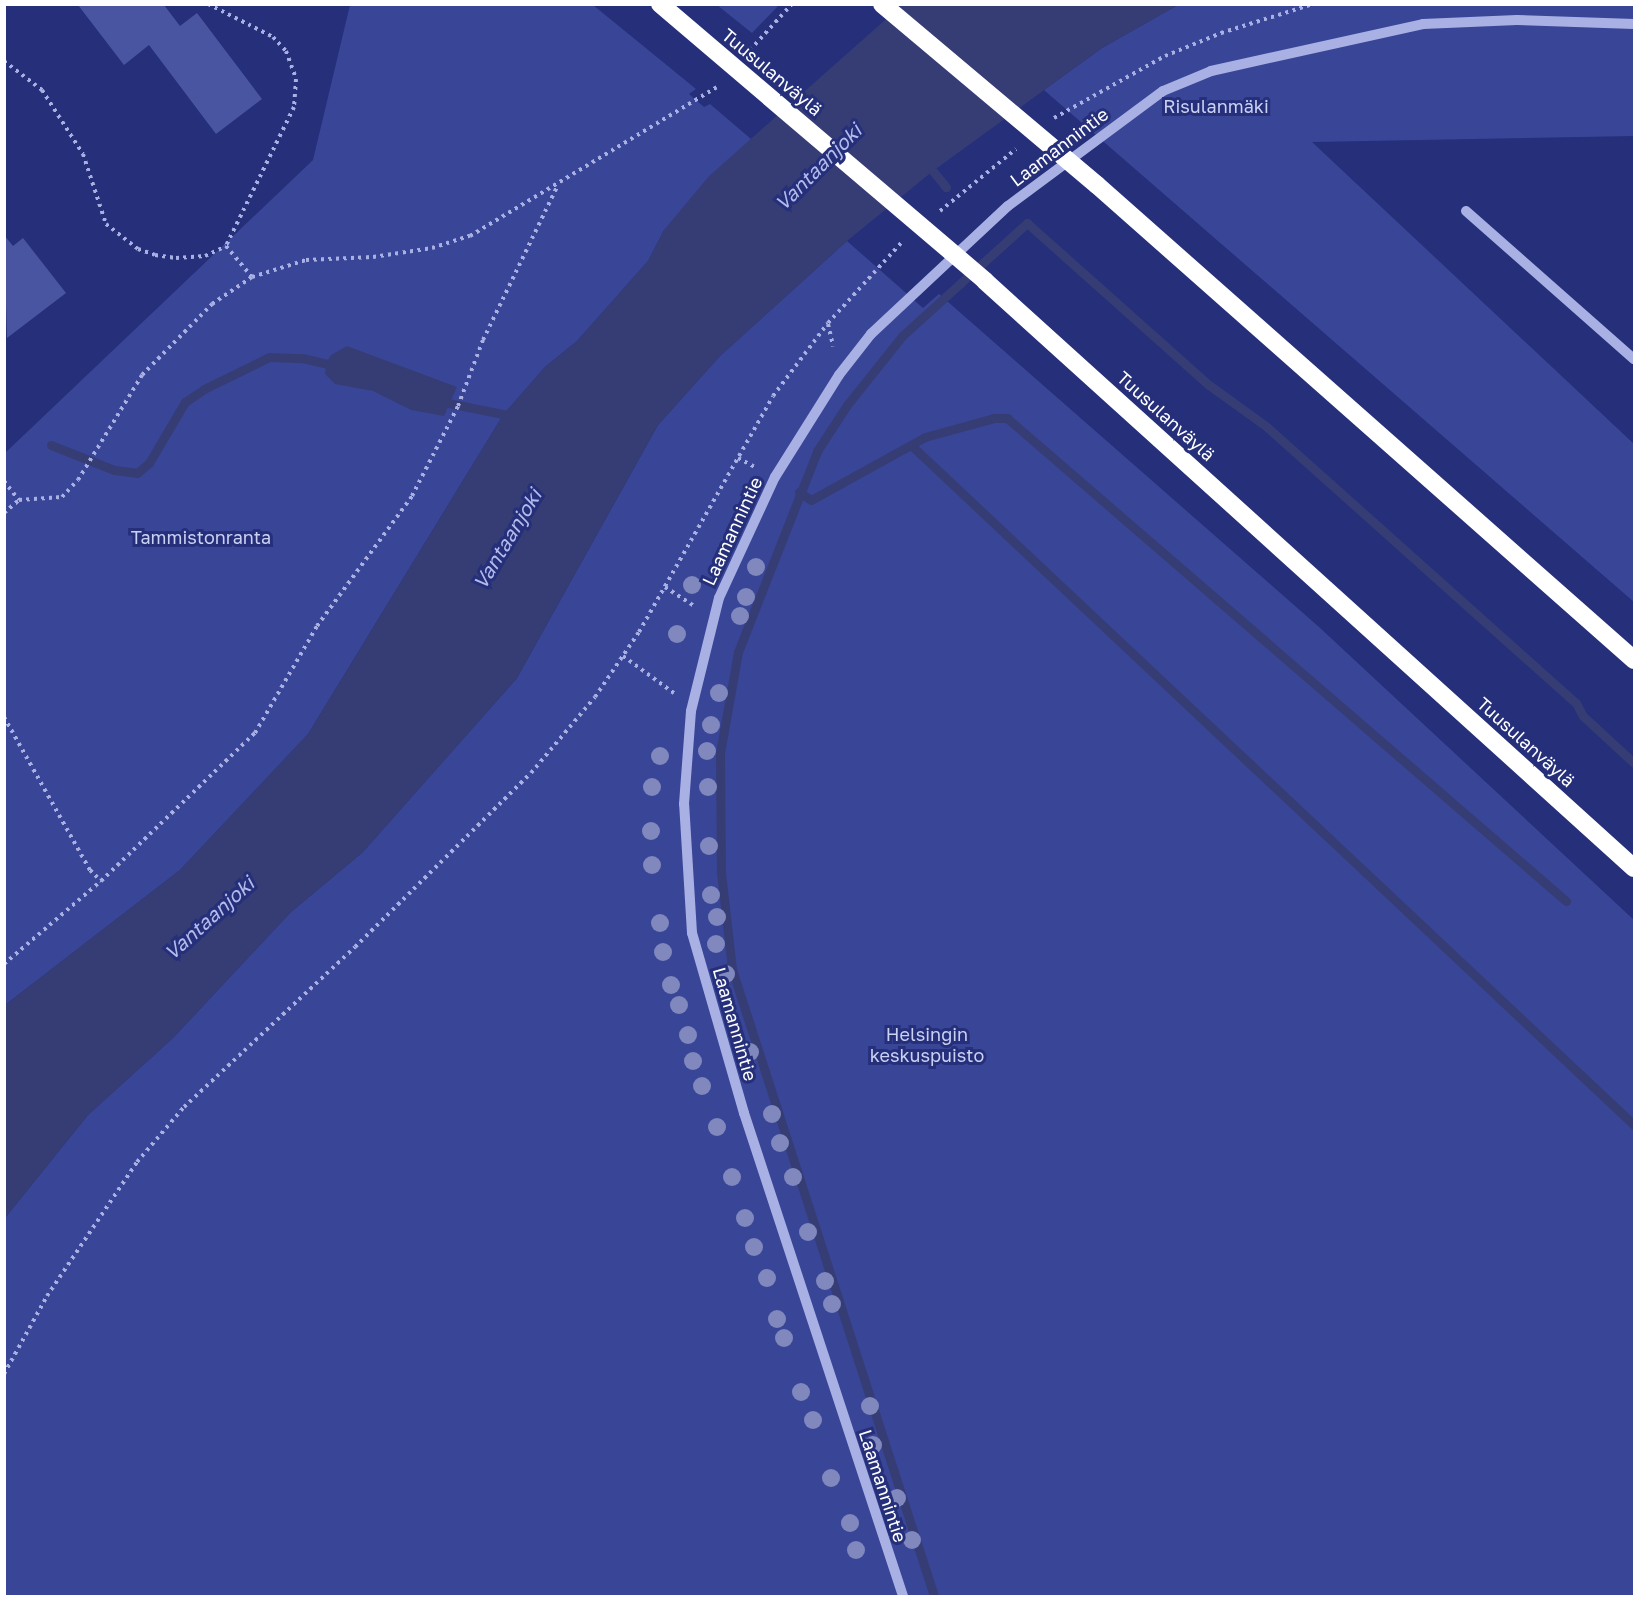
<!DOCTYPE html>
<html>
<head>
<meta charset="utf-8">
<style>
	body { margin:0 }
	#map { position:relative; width:1639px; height:1601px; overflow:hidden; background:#252f7a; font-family:"Golos Text",sans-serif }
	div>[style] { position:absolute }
	.green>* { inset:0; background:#394698 }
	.water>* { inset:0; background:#363d75 }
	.stream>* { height:9px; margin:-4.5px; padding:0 4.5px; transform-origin:4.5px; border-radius:4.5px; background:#363d75 }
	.building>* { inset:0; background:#4a55a1 }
	.path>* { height:4px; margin-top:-2px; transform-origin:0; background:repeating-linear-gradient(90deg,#a9b1e4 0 3px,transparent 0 7.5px) }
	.minor>* { height:10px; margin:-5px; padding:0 5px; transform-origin:5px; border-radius:5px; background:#a9b1e4 }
	.highway>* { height:18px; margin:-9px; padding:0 9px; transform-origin:9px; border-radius:9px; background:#fff }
	.highway-bridge>* { height:18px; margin:-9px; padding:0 9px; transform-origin:9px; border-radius:9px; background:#fff }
	.trees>* { width:18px; height:18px; margin:-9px; border-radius:50%; background:#8088bd }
	span { translate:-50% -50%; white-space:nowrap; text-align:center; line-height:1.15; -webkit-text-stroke:6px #252f7a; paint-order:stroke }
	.street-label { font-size:18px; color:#fff }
	.park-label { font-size:18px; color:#cbd1f3 }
	.water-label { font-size:20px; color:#b4bbec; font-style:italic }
	.frame { position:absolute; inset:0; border:6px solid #fff; pointer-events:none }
</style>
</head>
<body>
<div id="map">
	<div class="green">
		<div style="clip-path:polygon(350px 5px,593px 5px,696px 89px,689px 94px,704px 107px,710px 104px,751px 139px,664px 230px,648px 261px,577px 341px,545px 367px,503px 415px,308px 734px,180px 870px,5px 1005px,4px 454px,313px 160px)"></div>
		<div style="clip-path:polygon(717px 5px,779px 5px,752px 33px)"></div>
		<div style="clip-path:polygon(1178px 5px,1634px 5px,1634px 136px,1312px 142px,1634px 444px,1634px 602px,1044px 90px,1102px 48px)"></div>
		<div style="clip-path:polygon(847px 241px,923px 308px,939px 294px,1319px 627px,1634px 920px,1634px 1596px,5px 1596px,5px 1218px,88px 1115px,173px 1038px,291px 912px,363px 852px,517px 678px,658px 425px,720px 356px)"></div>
	</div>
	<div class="water">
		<div style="clip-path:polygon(902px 5px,1178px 5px,1102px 48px,933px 171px,847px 241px,720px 356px,658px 425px,517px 678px,363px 852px,291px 912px,173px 1038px,88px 1115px,5px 1218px,5px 1005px,180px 870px,308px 734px,503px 415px,545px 367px,577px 341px,648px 261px,664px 230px,709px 176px)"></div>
		<div style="clip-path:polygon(347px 346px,457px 387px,444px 416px,411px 410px,373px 391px,335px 384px,325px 374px,326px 363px,331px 355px)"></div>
	</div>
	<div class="stream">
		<div style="left:933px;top:171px;width:21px;rotate:51deg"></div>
		<div style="left:438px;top:401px;width:76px;rotate:11.3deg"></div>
		<div style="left:51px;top:445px;width:68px;rotate:21.6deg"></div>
		<div style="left:114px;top:470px;width:23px;rotate:7deg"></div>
		<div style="left:137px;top:473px;width:16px;rotate:-40deg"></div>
		<div style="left:149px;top:463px;width:71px;rotate:-59.5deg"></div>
		<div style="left:185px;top:402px;width:23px;rotate:-34deg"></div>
		<div style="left:204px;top:389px;width:72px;rotate:-26.2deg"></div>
		<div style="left:269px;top:357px;width:33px;rotate:2deg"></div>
		<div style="left:302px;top:358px;width:37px;rotate:13deg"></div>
		<div style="left:912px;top:446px;width:991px;rotate:43.24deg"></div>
		<div style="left:799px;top:492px;width:14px;rotate:34deg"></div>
		<div style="left:811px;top:500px;width:130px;rotate:-28.9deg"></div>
		<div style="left:925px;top:437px;width:72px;rotate:-15.4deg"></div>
		<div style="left:994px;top:418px;width:13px"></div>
		<div style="left:1007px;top:418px;width:739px;rotate:40.83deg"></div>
		<div style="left:934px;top:1596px;width:659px;rotate:-107.86deg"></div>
		<div style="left:732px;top:969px;width:98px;rotate:-96.5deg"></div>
		<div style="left:721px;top:872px;width:119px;rotate:-90.5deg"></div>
		<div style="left:720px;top:753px;width:103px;rotate:-79.9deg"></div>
		<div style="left:738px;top:652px;width:216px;rotate:-68.5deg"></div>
		<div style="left:817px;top:451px;width:55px;rotate:-56.9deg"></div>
		<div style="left:847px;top:405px;width:88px;rotate:-51.4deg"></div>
		<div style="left:902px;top:336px;width:169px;rotate:-42.1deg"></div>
		<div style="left:1027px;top:223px;width:244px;rotate:41.7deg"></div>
		<div style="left:1209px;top:385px;width:72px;rotate:35.9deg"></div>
		<div style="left:1267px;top:427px;width:414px;rotate:41.8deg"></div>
		<div style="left:1576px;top:703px;width:15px;rotate:62deg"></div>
		<div style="left:1583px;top:716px;width:69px;rotate:42.7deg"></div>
	</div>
	<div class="building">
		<div style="clip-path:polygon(78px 5px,164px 5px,180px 26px,197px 13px,262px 99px,216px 134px,149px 45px,124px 65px)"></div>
		<div style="clip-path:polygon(4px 235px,13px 246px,23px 238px,66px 293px,7px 338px)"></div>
	</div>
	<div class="path">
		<div style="left:208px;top:4px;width:73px;rotate:26.9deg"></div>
		<div style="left:273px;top:37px;width:19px;rotate:47deg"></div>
		<div style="left:286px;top:51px;width:30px;rotate:70deg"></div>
		<div style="left:296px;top:79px;width:28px;rotate:94deg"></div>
		<div style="left:294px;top:107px;width:155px;rotate:116.1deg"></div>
		<div style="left:750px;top:50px;width:62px;rotate:-47.6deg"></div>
		<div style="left:4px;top:61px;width:48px;rotate:37.3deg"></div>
		<div style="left:42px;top:90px;width:76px;rotate:57.4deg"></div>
		<div style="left:83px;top:154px;width:74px;rotate:71.8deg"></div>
		<div style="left:106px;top:224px;width:41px;rotate:38deg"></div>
		<div style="left:138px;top:249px;width:18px;rotate:19deg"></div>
		<div style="left:155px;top:255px;width:21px;rotate:8deg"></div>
		<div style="left:176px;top:258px;width:29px;rotate:-4deg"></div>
		<div style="left:205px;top:256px;width:23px;rotate:-25deg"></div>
		<div style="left:226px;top:246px;width:40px;rotate:50deg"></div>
		<div style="left:1054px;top:118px;width:127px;rotate:-29.2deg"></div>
		<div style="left:1165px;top:56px;width:61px;rotate:-22.3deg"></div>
		<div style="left:1221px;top:33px;width:96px;rotate:-17.5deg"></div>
		<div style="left:940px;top:211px;width:98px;rotate:-39.2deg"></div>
		<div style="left:828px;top:324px;width:23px;rotate:77deg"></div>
		<div style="left:738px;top:458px;width:19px;rotate:28deg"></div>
		<div style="left:4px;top:481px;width:24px;rotate:52deg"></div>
		<div style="left:4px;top:513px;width:20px;rotate:-41deg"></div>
		<div style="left:19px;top:500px;width:43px;rotate:-4deg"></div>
		<div style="left:62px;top:497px;width:23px;rotate:-47deg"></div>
		<div style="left:78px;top:480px;width:123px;rotate:-58.6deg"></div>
		<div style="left:142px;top:375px;width:100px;rotate:-45.4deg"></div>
		<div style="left:212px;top:304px;width:48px;rotate:-34deg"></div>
		<div style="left:252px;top:277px;width:57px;rotate:-17.5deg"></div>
		<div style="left:306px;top:260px;width:67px;rotate:-2.6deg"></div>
		<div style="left:373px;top:257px;width:60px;rotate:-8.7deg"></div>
		<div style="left:432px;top:248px;width:40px;rotate:-18deg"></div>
		<div style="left:470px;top:236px;width:288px;rotate:-31.1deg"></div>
		<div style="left:665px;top:587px;width:35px;rotate:33deg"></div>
		<div style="left:623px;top:656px;width:63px;rotate:36deg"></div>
		<div style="left:4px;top:717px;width:176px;rotate:60.7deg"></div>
		<div style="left:90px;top:870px;width:16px;rotate:45deg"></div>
		<div style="left:101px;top:881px;width:214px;rotate:-43.9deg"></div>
		<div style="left:255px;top:733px;width:124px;rotate:-59.9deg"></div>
		<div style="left:317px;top:626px;width:161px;rotate:-53.8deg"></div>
		<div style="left:412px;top:496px;width:101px;rotate:-62.9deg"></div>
		<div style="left:458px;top:406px;width:71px;rotate:-69.3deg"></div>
		<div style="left:483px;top:340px;width:172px;rotate:-64.2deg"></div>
		<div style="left:4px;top:964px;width:128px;rotate:-40.6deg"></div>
		<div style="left:4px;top:1374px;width:89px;rotate:-61.1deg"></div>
		<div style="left:47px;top:1296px;width:161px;rotate:-56.1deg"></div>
		<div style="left:137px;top:1162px;width:72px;rotate:-49.5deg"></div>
		<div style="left:184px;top:1107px;width:234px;rotate:-43.1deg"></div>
		<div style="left:355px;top:947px;width:247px;rotate:-44.7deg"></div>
		<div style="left:531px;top:773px;width:99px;rotate:-49.9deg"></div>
		<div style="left:595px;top:697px;width:78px;rotate:-55.9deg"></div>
		<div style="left:639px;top:632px;width:271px;rotate:-60.4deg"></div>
		<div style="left:773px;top:396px;width:91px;rotate:-53deg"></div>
		<div style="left:828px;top:323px;width:110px;rotate:-47.6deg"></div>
	</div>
	<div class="minor">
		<div style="left:1466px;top:211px;width:224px;rotate:41.4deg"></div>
		<div style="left:903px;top:1596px;width:508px;rotate:-108.22deg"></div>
		<div style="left:744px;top:1113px;width:187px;rotate:-106.1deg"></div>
		<div style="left:692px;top:933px;width:129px;rotate:-93.5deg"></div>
		<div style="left:684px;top:804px;width:93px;rotate:-85.7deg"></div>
		<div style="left:691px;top:711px;width:116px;rotate:-76.1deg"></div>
		<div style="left:719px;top:598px;width:133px;rotate:-65.2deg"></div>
		<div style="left:775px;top:477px;width:120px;rotate:-57.9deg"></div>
		<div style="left:839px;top:375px;width:52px;rotate:-52deg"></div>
		<div style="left:871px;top:334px;width:187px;rotate:-43.1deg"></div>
		<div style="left:1008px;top:206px;width:193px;rotate:-36.6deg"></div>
		<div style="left:1163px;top:91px;width:52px;rotate:-22.6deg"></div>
		<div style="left:1211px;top:71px;width:217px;rotate:-12.5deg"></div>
		<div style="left:1423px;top:24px;width:94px;rotate:-2.4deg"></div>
		<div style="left:1517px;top:20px;width:117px;rotate:2deg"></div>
	</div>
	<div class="highway">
		<div style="left:1097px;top:185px;width:717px;rotate:41.49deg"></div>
		<div style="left:985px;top:281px;width:875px;rotate:42.13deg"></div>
	</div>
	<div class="highway-bridge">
		<div style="left:660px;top:4px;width:427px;rotate:40.4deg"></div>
		<div style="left:882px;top:4px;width:281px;rotate:40.1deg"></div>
	</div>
	<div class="trees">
		<div style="left:756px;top:567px"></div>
		<div style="left:692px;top:585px"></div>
		<div style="left:746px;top:597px"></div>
		<div style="left:740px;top:616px"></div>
		<div style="left:677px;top:634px"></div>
		<div style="left:719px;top:693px"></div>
		<div style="left:711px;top:725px"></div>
		<div style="left:707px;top:751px"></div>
		<div style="left:660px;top:756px"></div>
		<div style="left:652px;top:787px"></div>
		<div style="left:708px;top:787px"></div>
		<div style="left:651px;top:831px"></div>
		<div style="left:709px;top:846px"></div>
		<div style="left:652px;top:865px"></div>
		<div style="left:711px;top:895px"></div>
		<div style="left:717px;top:917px"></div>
		<div style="left:660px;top:923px"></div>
		<div style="left:716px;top:944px"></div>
		<div style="left:663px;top:952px"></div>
		<div style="left:726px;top:974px"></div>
		<div style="left:671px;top:985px"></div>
		<div style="left:679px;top:1005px"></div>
		<div style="left:688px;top:1035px"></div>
		<div style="left:750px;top:1052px"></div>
		<div style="left:693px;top:1061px"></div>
		<div style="left:702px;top:1086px"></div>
		<div style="left:772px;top:1114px"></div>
		<div style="left:717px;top:1127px"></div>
		<div style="left:780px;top:1143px"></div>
		<div style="left:732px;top:1177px"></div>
		<div style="left:793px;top:1177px"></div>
		<div style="left:745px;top:1218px"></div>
		<div style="left:808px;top:1232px"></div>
		<div style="left:754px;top:1247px"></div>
		<div style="left:767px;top:1278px"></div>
		<div style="left:825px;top:1281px"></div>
		<div style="left:832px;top:1304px"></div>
		<div style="left:777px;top:1319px"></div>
		<div style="left:784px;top:1338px"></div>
		<div style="left:801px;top:1392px"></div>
		<div style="left:870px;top:1406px"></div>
		<div style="left:813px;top:1420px"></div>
		<div style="left:873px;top:1445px"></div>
		<div style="left:831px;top:1478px"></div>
		<div style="left:897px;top:1498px"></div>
		<div style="left:850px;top:1523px"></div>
		<div style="left:912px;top:1540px"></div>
		<div style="left:856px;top:1550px"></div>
	</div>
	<div class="street-label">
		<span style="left:772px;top:72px;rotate:40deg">Tuusulanväylä</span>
		<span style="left:1059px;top:147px;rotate:-37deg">Laamannintie</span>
		<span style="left:1166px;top:416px;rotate:42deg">Tuusulanväylä</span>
		<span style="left:732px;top:531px;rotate:-65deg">Laamannintie</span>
		<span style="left:1526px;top:742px;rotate:42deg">Tuusulanväylä</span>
		<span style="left:735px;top:1024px;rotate:74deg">Laamannintie</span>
		<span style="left:883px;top:1486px;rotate:72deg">Laamannintie</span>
	</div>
	<div class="park-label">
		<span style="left:1216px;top:106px">Risulanmäki</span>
		<span style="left:201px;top:537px">Tammistonranta</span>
		<span style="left:927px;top:1045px">Helsingin<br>keskuspuisto</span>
	</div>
	<div class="water-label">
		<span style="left:818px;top:167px;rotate:-45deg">Vantaanjoki</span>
		<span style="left:507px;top:539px;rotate:-59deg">Vantaanjoki</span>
		<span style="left:209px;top:918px;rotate:-42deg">Vantaanjoki</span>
	</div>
	<div class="frame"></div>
</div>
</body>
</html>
